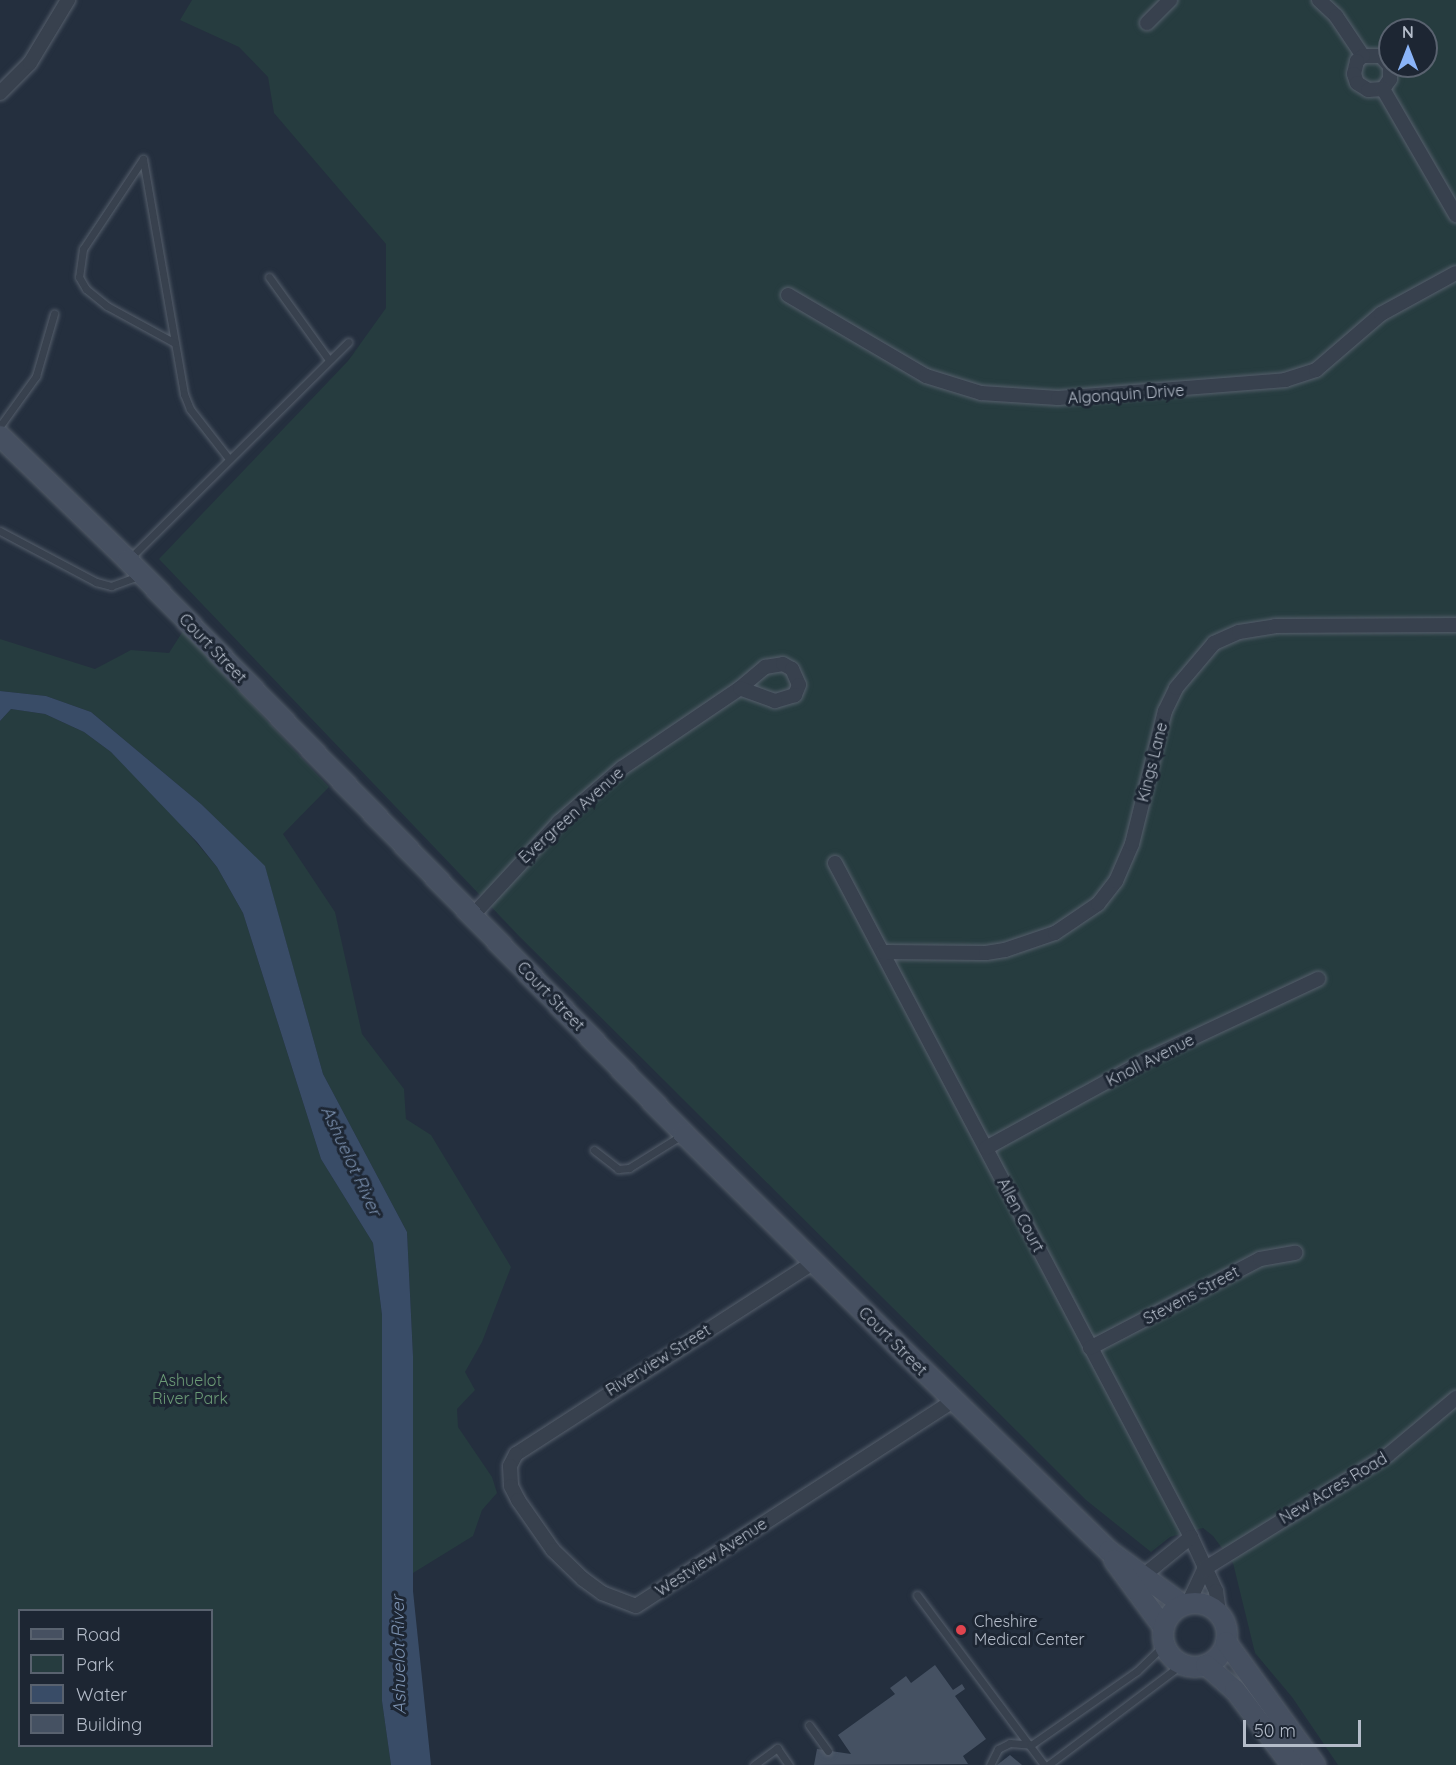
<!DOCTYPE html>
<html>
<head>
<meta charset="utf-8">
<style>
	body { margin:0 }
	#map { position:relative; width:1456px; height:1765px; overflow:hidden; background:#242f3e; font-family:Quicksand,sans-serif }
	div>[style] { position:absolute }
	.green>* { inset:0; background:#263c3f }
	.water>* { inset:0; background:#394c67 }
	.building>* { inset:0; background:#455162 }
	.roads { filter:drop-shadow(0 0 2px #565f6c) drop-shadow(0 0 2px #565f6c) }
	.lane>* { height:7px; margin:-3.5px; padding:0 3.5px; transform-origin:3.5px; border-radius:3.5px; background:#38414e }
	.street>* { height:14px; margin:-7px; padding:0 7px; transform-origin:7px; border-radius:7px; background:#38414e }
	.secondary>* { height:20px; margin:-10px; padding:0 10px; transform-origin:10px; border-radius:10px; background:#465061 }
	.secondary>.ring { margin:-10px; padding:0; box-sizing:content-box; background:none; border:20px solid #465061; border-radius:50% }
	.dots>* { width:16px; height:16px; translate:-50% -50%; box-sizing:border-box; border:3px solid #1d2633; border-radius:50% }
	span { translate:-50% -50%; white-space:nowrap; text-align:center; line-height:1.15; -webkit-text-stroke:6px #1d2633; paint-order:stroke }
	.street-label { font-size:16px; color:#b4bcc9 }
	.park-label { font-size:16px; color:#6b9a76 }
	.poi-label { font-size:16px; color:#b4bcc9 }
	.left { translate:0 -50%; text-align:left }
	.water-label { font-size:18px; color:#7c92b1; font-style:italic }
	.legend { position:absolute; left:18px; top:1609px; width:195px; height:138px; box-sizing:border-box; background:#1d2633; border:2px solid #59626f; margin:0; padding:8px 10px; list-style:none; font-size:18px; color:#b4bcc9 }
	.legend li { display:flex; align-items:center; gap:12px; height:30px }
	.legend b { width:30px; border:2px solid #59626f }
	.north { position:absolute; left:1378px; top:18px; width:60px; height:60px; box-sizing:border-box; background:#1d2633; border:2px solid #59626f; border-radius:50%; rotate:0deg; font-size:16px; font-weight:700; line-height:24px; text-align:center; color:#b4bcc9 }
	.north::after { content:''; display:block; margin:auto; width:21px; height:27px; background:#8ab4f8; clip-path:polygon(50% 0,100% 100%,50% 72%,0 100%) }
	.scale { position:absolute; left:1243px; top:1720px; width:118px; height:27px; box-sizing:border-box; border:3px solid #b4bcc9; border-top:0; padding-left:8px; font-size:18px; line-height:21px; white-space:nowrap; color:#b4bcc9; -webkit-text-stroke:4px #1d2633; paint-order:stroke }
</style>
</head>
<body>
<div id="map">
	<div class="green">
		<div style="clip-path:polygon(evenodd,192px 0,1456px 0,1456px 1765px,1338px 1765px,1292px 1697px,1255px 1653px,1233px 1563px,1213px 1536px,1203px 1528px,1170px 1537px,1151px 1552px,1086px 1500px,519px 936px,159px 559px,348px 361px,386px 308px,386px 244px,274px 113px,268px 77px,239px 47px,180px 20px,192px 0,1390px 30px,1426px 30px,1426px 66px,1390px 66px,1390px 30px)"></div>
		<div style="clip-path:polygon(183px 631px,329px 787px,283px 834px,335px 912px,362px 1034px,404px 1089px,406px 1119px,431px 1135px,511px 1267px,482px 1342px,465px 1372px,475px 1390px,457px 1409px,458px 1427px,492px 1477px,497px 1493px,482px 1510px,473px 1536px,413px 1573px,413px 1356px,407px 1232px,323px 1074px,265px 867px,201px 804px,91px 712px,46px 696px,0 691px,0 639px,95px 669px,131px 650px,169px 653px)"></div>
		<div style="clip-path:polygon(evenodd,11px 709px,45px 714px,84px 732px,111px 752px,157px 796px,217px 867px,243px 913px,321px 1159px,373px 1243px,382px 1315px,382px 1701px,391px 1765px,0 1765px,0 721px,11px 709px,20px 1610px,212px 1610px,212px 1746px,20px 1746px,20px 1610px)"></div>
	</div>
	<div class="water">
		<div style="clip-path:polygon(0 691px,46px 696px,91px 712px,201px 804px,265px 866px,323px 1074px,407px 1232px,413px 1356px,413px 1591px,431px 1765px,391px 1765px,382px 1701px,382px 1315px,373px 1243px,321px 1159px,243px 913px,217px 867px,197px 842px,111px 752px,84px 732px,45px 714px,11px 709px,0 721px)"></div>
	</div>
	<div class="building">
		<div style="clip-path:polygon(935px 1665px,953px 1690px,962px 1684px,965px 1689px,955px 1696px,986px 1739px,963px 1756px,968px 1764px,814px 1765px,817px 1749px,851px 1754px,838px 1735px,895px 1694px,890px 1688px,906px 1676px,911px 1683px)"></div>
		<div style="clip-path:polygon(1010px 1755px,1022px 1765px,997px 1765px)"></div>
	</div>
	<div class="roads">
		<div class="lane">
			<div style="left:143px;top:159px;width:239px;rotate:80.1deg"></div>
			<div style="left:184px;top:394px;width:16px;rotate:68deg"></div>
			<div style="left:190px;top:409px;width:63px;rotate:52deg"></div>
			<div style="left:143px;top:159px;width:108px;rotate:123.7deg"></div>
			<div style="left:83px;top:249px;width:28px;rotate:98deg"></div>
			<div style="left:79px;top:277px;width:14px;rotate:60deg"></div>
			<div style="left:86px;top:289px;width:27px;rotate:39deg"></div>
			<div style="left:107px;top:306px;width:77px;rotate:28.6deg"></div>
			<div style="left:269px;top:277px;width:102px;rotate:54.1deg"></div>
			<div style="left:0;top:426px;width:62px;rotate:-54.2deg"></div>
			<div style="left:36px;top:376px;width:65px;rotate:-73.8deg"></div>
			<div style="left:0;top:531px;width:109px;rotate:28deg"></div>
			<div style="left:96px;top:582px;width:16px;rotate:15deg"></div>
			<div style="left:111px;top:586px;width:30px;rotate:-20deg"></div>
			<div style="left:130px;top:558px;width:307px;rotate:-44.7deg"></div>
			<div style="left:594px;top:1150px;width:31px;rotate:38deg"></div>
			<div style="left:618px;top:1169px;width:11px;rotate:-5deg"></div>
			<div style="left:629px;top:1168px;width:62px;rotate:-31.9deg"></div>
			<div style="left:917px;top:1595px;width:212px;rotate:53.2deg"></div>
			<div style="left:809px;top:1725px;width:32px;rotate:54deg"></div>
			<div style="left:754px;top:1765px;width:29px;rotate:-36deg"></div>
			<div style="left:777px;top:1748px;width:21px;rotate:55deg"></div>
			<div style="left:990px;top:1765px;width:18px;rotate:-63deg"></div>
			<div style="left:998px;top:1749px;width:13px;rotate:-27deg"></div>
			<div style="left:1010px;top:1743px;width:21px;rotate:5deg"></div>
			<div style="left:1031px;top:1745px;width:129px;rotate:-34.9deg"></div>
			<div style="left:1137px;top:1671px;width:39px;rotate:-44deg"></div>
			<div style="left:1048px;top:1765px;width:168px;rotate:-37deg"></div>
		</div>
		<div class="street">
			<div style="left:1319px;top:0;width:23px;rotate:43deg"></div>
			<div style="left:1336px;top:16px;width:48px;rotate:56deg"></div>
			<div style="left:1147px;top:23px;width:33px;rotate:-45deg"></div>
			<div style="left:1383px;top:89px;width:12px;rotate:-55deg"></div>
			<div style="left:1390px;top:79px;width:13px;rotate:-90deg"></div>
			<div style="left:1390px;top:66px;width:13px;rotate:-132deg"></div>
			<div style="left:1381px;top:56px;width:18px;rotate:180deg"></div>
			<div style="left:1363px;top:56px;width:8px;rotate:140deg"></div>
			<div style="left:1357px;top:61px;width:13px;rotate:103deg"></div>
			<div style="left:1354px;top:74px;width:9px;rotate:72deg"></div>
			<div style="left:1357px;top:83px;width:13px;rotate:32deg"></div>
			<div style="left:1368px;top:90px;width:15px;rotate:-4deg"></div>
			<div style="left:1383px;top:89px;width:146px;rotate:59.9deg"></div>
			<div style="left:0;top:93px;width:42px;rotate:-45deg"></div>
			<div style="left:30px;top:63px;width:74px;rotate:-58.9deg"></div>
			<div style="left:788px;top:295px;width:160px;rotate:30.4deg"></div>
			<div style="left:926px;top:376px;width:58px;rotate:17.2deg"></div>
			<div style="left:981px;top:393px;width:77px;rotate:3.7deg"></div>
			<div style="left:1058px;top:398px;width:228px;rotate:-4.5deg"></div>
			<div style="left:1285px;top:380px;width:33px;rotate:-18deg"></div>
			<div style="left:1316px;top:370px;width:86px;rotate:-40.7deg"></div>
			<div style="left:1381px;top:314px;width:85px;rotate:-28.7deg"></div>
			<div style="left:835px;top:863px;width:762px;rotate:62.16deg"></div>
			<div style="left:1191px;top:1537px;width:60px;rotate:65.2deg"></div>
			<div style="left:1216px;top:1591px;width:22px;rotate:82deg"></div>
			<div style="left:473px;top:915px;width:127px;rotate:-47.2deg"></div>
			<div style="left:559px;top:822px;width:83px;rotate:-40.6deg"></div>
			<div style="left:622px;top:768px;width:143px;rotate:-34.1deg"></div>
			<div style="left:740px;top:688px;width:33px;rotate:-40deg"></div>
			<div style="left:765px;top:667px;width:18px;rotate:-9deg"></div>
			<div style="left:783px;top:664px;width:10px;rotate:29deg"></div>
			<div style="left:792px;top:669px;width:17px;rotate:66deg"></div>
			<div style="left:799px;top:685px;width:11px;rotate:112deg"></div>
			<div style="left:795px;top:695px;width:21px;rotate:163deg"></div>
			<div style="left:775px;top:701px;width:37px;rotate:-160deg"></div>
			<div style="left:883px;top:952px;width:103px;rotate:0.6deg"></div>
			<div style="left:986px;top:953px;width:19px;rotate:-9deg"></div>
			<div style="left:1005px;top:950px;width:53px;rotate:-18.8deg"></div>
			<div style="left:1055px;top:933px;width:52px;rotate:-34deg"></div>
			<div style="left:1098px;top:904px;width:29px;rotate:-52deg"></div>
			<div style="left:1116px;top:881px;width:40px;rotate:-66.6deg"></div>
			<div style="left:1132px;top:844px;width:137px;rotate:-76.1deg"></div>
			<div style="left:1165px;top:711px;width:25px;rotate:-64deg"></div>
			<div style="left:1176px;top:688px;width:59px;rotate:-49.8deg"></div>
			<div style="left:1214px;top:643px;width:27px;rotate:-24deg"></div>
			<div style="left:1239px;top:632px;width:36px;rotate:-9deg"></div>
			<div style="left:1275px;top:626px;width:181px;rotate:-0.3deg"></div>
			<div style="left:986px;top:1148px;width:187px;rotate:-28.8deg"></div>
			<div style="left:1150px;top:1058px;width:186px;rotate:-25.2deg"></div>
			<div style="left:814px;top:1262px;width:354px;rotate:147.2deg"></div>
			<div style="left:516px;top:1454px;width:13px;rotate:117deg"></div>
			<div style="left:510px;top:1466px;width:20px;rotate:87deg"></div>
			<div style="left:511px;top:1486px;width:16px;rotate:63deg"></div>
			<div style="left:518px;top:1500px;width:61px;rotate:55deg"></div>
			<div style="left:553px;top:1550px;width:42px;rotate:44deg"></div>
			<div style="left:583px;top:1579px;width:24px;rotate:36deg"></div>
			<div style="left:602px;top:1593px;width:36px;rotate:21deg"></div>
			<div style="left:636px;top:1606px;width:379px;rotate:-32.9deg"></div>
			<div style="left:1090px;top:1348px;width:192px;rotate:-27.6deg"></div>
			<div style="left:1260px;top:1259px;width:36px;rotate:-10deg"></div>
			<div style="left:1143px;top:1576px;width:62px;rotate:-39.1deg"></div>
			<div style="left:1188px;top:1604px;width:38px;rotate:-65deg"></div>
			<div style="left:1204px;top:1569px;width:216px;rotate:-31.8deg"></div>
			<div style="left:1388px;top:1455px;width:89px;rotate:-40deg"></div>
		</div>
		<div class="secondary">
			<div style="left:0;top:436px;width:178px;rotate:44.1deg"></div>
			<div style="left:128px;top:560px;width:799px;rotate:45.91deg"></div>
			<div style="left:684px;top:1134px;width:297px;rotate:44.7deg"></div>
			<div style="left:895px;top:1343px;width:298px;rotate:44.2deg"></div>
			<div style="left:1109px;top:1551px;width:92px;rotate:36.1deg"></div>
			<div style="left:1114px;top:1560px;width:84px;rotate:53.7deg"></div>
			<div class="ring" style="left:1163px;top:1603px;width:44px;height:44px"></div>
			<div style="left:1226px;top:1642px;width:152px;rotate:54.1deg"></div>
			<div style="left:1206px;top:1665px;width:38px;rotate:41deg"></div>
			<div style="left:1235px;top:1690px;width:94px;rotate:52.8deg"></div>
		</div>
	</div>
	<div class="dots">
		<div style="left:961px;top:1630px;background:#e0444e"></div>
	</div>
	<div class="street-label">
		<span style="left:1126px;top:394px;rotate:-4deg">Algonquin Drive</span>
		<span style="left:213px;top:648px;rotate:46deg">Court Street</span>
		<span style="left:1152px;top:762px;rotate:-76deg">Kings Lane</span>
		<span style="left:571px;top:815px;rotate:-42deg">Evergreen Avenue</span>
		<span style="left:551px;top:996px;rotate:46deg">Court Street</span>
		<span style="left:1150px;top:1060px;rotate:-27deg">Knoll Avenue</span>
		<span style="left:1021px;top:1215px;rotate:62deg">Allen Court</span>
		<span style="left:1191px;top:1295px;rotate:-28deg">Stevens Street</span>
		<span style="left:893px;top:1341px;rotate:45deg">Court Street</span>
		<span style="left:658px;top:1360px;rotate:-32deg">Riverview Street</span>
		<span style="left:1333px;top:1488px;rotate:-31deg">New Acres Road</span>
		<span style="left:711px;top:1557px;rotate:-33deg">Westview Avenue</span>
	</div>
	<div class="park-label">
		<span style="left:190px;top:1389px">Ashuelot<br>River Park</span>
	</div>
	<div class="poi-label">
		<span class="left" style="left:974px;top:1630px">Cheshire<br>Medical Center</span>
	</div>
	<div class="water-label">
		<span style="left:351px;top:1161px;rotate:65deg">Ashuelot River</span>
		<span style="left:399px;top:1655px;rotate:-91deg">Ashuelot River</span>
	</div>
	<ul class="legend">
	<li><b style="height:8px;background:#465061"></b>Road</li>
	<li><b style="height:16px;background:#263c3f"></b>Park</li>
	<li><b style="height:16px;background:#394c67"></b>Water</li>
	<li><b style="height:16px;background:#455162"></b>Building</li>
	</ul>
	<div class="north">N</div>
	<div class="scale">50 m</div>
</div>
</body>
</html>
